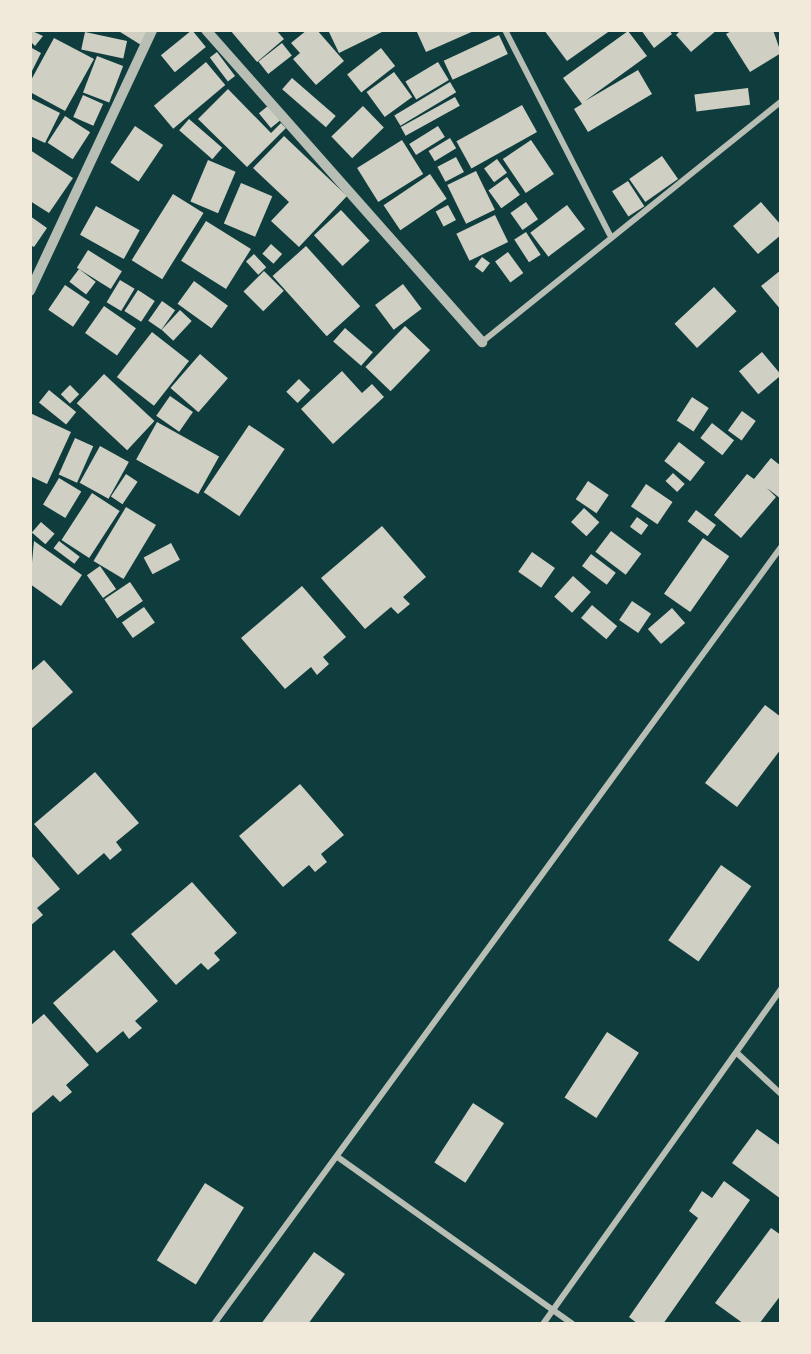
<!DOCTYPE html>
<html>
<head>
<meta charset="utf-8">
<style>
	body { margin:0 }
	#map { position:relative; width:811px; height:1354px; overflow:hidden; background:#0f3d3e; font-family:"Roboto Serif",serif }
	div>[style] { position:absolute }
	.building>* { inset:0; background:#cfcfc3; transform-origin:0 0 }
	.service>* { height:6px; margin:-3px; padding:0 3px; transform-origin:3px; border-radius:3px; background:#b8beb3 }
	.minor>* { height:10px; margin:-5px; padding:0 5px; transform-origin:5px; border-radius:5px; background:#b8beb3 }
	span { translate:-50% -50%; white-space:nowrap; text-align:center; line-height:1.15; -webkit-text-stroke:10px #f1e9da; paint-order:stroke }
	.frame { position:absolute; inset:0; border:32px solid #f1e9da; pointer-events:none }
</style>
</head>
<body>
<div id="map">
	<div class="building">
		<div style="clip-path:polygon(30px 30px,43px 36px,35px 46px,30px 41px)"></div>
		<div style="clip-path:polygon(117px 30px,151px 30px,141px 45px)"></div>
		<div style="left:192px;top:30px;width:22px;height:40px;rotate:51deg"></div>
		<div style="clip-path:polygon(230px 30px,276px 30px,284px 39px,257px 62px)"></div>
		<div style="clip-path:polygon(307px 30px,317px 30px,344px 61px,316px 85px,293px 59px,300px 53px,291px 43px)"></div>
		<div style="clip-path:polygon(328px 30px,386px 30px,339px 53px)"></div>
		<div style="clip-path:polygon(416px 30px,476px 30px,426px 52px)"></div>
		<div style="clip-path:polygon(544px 30px,611px 30px,567px 61px)"></div>
		<div style="clip-path:polygon(641px 30px,669px 30px,672px 34px,654px 48px)"></div>
		<div style="clip-path:polygon(681px 30px,717px 30px,691px 52px,676px 35px)"></div>
		<div style="clip-path:polygon(733px 30px,773px 30px,781px 53px,750px 72px,726px 34px)"></div>
		<div style="clip-path:polygon(628px 31px,647px 56px,585px 101px,638px 70px,652px 94px,588px 132px,574px 109px,582px 104px,563px 78px)"></div>
		<div style="left:85px;top:32px;width:43px;height:18px;rotate:12deg"></div>
		<div style="left:499px;top:35px;width:21px;height:61px;rotate:65deg"></div>
		<div style="clip-path:polygon(54px 38px,94px 59px,65px 111px,30px 92px,30px 82px)"></div>
		<div style="left:282px;top:43px;width:16px;height:30px;rotate:52deg"></div>
		<div style="clip-path:polygon(30px 47px,41px 53px,30px 75px)"></div>
		<div style="left:381px;top:48px;width:23px;height:43px;rotate:52deg"></div>
		<div style="left:217px;top:52px;width:30px;height:9px;rotate:53deg"></div>
		<div style="left:97px;top:56px;width:28px;height:39px;rotate:21deg"></div>
		<div style="left:206px;top:62px;width:30px;height:68px;rotate:50deg"></div>
		<div style="left:438px;top:62px;width:21px;height:38px;rotate:59deg"></div>
		<div style="left:394px;top:72px;width:31px;height:34px;rotate:54deg"></div>
		<div style="left:292px;top:78px;width:58px;height:15px;rotate:41deg"></div>
		<div style="left:450px;top:82px;width:12px;height:65px;rotate:59deg"></div>
		<div style="left:748px;top:88px;width:17px;height:54px;rotate:83deg"></div>
		<div style="clip-path:polygon(228px 89px,271px 133px,281px 123px,286px 128px,247px 167px,198px 119px)"></div>
		<div style="left:83px;top:95px;width:22px;height:24px;rotate:24deg"></div>
		<div style="left:455px;top:97px;width:10px;height:62px;rotate:61deg"></div>
		<div style="clip-path:polygon(30px 98px,60px 113px,45px 143px,30px 136px)"></div>
		<div style="left:269px;top:105px;width:19px;height:13px;rotate:51deg"></div>
		<div style="left:522px;top:105px;width:31px;height:75px;rotate:61deg"></div>
		<div style="left:363px;top:106px;width:30px;height:44px;rotate:46deg"></div>
		<div style="left:65px;top:116px;width:30px;height:32px;rotate:33deg"></div>
		<div style="left:189px;top:119px;width:44px;height:15px;rotate:41deg"></div>
		<div style="left:135px;top:126px;width:34px;height:44px;rotate:34deg"></div>
		<div style="left:438px;top:126px;width:13px;height:34px;rotate:58deg"></div>
		<div style="clip-path:polygon(284px 136px,347px 196px,299px 247px,271px 221px,289px 202px,253px 168px)"></div>
		<div style="left:450px;top:138px;width:12px;height:25px;rotate:59deg"></div>
		<div style="left:402px;top:140px;width:40px;height:53px;rotate:58deg"></div>
		<div style="left:531px;top:140px;width:41px;height:34px;rotate:56deg"></div>
		<div style="clip-path:polygon(30px 150px,73px 178px,49px 213px,30px 201px)"></div>
		<div style="left:662px;top:156px;width:28px;height:40px;rotate:55deg"></div>
		<div style="left:456px;top:157px;width:17px;height:21px;rotate:62deg"></div>
		<div style="left:497px;top:159px;width:17px;height:16px;rotate:54deg"></div>
		<div style="left:208px;top:160px;width:30px;height:45px;rotate:23deg"></div>
		<div style="left:476px;top:171px;width:43px;height:32px;rotate:64deg"></div>
		<div style="left:430px;top:174px;width:30px;height:56px;rotate:56deg"></div>
		<div style="left:507px;top:177px;width:22px;height:23px;rotate:54deg"></div>
		<div style="left:628px;top:181px;width:30px;height:19px;rotate:57deg"></div>
		<div style="left:241px;top:183px;width:34px;height:44px;rotate:23deg"></div>
		<div style="left:173px;top:194px;width:36px;height:78px;rotate:32deg"></div>
		<div style="left:526px;top:202px;width:21px;height:19px;rotate:55deg"></div>
		<div style="clip-path:polygon(761px 202px,781px 225px,781px 235px,758px 254px,733px 226px)"></div>
		<div style="left:448px;top:205px;width:17px;height:14px;rotate:62deg"></div>
		<div style="left:567px;top:205px;width:30px;height:46px;rotate:53deg"></div>
		<div style="left:96px;top:206px;width:50px;height:33px;rotate:29deg"></div>
		<div style="left:341px;top:210px;width:42px;height:37px;rotate:47deg"></div>
		<div style="left:495px;top:215px;width:30px;height:43px;rotate:64deg"></div>
		<div style="clip-path:polygon(30px 216px,47px 228px,34px 247px,30px 245px)"></div>
		<div style="left:206px;top:221px;width:53px;height:47px;rotate:32deg"></div>
		<div style="left:526px;top:232px;width:27px;height:14px;rotate:57deg"></div>
		<div style="left:271px;top:244px;width:15px;height:13px;rotate:42deg"></div>
		<div style="left:306px;top:246px;width:81px;height:45px;rotate:48deg"></div>
		<div style="left:88px;top:250px;width:40px;height:21px;rotate:32deg"></div>
		<div style="left:508px;top:252px;width:26px;height:16px;rotate:54deg"></div>
		<div style="left:254px;top:254px;width:18px;height:11px;rotate:47deg"></div>
		<div style="left:482px;top:257px;width:10px;height:12px;rotate:37deg"></div>
		<div style="left:79px;top:269px;width:21px;height:16px;rotate:37deg"></div>
		<div style="clip-path:polygon(781px 270px,781px 310px,761px 286px)"></div>
		<div style="left:264px;top:271px;width:28px;height:29px;rotate:45deg"></div>
		<div style="left:120px;top:280px;width:17px;height:26px;rotate:31deg"></div>
		<div style="left:194px;top:281px;width:42px;height:28px;rotate:36deg"></div>
		<div style="left:403px;top:284px;width:31px;height:35px;rotate:53deg"></div>
		<div style="left:65px;top:285px;width:30px;height:30px;rotate:34deg"></div>
		<div style="left:714px;top:287px;width:33px;height:54px;rotate:47deg"></div>
		<div style="left:138px;top:290px;width:20px;height:25px;rotate:33deg"></div>
		<div style="left:162px;top:301px;width:16px;height:24px;rotate:35deg"></div>
		<div style="left:104px;top:306px;width:39px;height:33px;rotate:35deg"></div>
		<div style="left:180px;top:310px;width:16px;height:27px;rotate:43deg"></div>
		<div style="left:405px;top:326px;width:35px;height:57px;rotate:44deg"></div>
		<div style="left:345px;top:328px;width:37px;height:18px;rotate:41deg"></div>
		<div style="left:152px;top:332px;width:47px;height:57px;rotate:38deg"></div>
		<div style="left:762px;top:352px;width:30px;height:30px;rotate:50deg"></div>
		<div style="left:200px;top:354px;width:37px;height:45px;rotate:41deg"></div>
		<div style="clip-path:polygon(342px 371px,362px 393px,372px 384px,384px 397px,333px 444px,301px 409px)"></div>
		<div style="left:104px;top:374px;width:69px;height:40px;rotate:43deg"></div>
		<div style="left:299px;top:379px;width:16px;height:18px;rotate:45deg"></div>
		<div style="left:70px;top:385px;width:13px;height:13px;rotate:45deg"></div>
		<div style="left:49px;top:390px;width:35px;height:16px;rotate:39deg"></div>
		<div style="left:170px;top:396px;width:28px;height:24px;rotate:35deg"></div>
		<div style="left:692px;top:397px;width:20px;height:28px;rotate:33deg"></div>
		<div style="left:742px;top:411px;width:17px;height:24px;rotate:36deg"></div>
		<div style="clip-path:polygon(30px 413px,71px 432px,47px 484px,30px 476px)"></div>
		<div style="left:157px;top:422px;width:71px;height:43px;rotate:29deg"></div>
		<div style="left:712px;top:423px;width:28px;height:19px;rotate:38deg"></div>
		<div style="left:249px;top:425px;width:43px;height:81px;rotate:34deg"></div>
		<div style="left:75px;top:438px;width:20px;height:40px;rotate:24deg"></div>
		<div style="left:679px;top:442px;width:33px;height:24px;rotate:38deg"></div>
		<div style="left:100px;top:446px;width:33px;height:42px;rotate:29deg"></div>
		<div style="clip-path:polygon(771px 458px,781px 466px,781px 499px,767px 488px,776px 497px,741px 538px,714px 515px,747px 474px,754px 479px)"></div>
		<div style="left:673px;top:473px;width:16px;height:11px;rotate:43deg"></div>
		<div style="left:126px;top:474px;width:14px;height:27px;rotate:34deg"></div>
		<div style="left:59px;top:478px;width:26px;height:31px;rotate:31deg"></div>
		<div style="left:588px;top:481px;width:25px;height:22px;rotate:34deg"></div>
		<div style="left:646px;top:484px;width:32px;height:27px;rotate:34deg"></div>
		<div style="left:92px;top:493px;width:33px;height:56px;rotate:33deg"></div>
		<div style="left:126px;top:507px;width:35px;height:63px;rotate:31deg"></div>
		<div style="left:584px;top:508px;width:21px;height:19px;rotate:43deg"></div>
		<div style="left:696px;top:510px;width:25px;height:14px;rotate:37deg"></div>
		<div style="left:637px;top:517px;width:14px;height:12px;rotate:36deg"></div>
		<div style="left:41px;top:522px;width:18px;height:14px;rotate:41deg"></div>
		<div style="clip-path:polygon(382px 526px,426px 577px,403px 597px,410px 604px,398px 614px,391px 607px,365px 629px,321px 578px)"></div>
		<div style="left:611px;top:531px;width:38px;height:26px;rotate:37deg"></div>
		<div style="left:703px;top:538px;width:32px;height:68px;rotate:35deg"></div>
		<div style="clip-path:polygon(34px 541px,82px 575px,61px 606px,30px 584px)"></div>
		<div style="left:59px;top:541px;width:26px;height:9px;rotate:37deg"></div>
		<div style="left:171px;top:543px;width:19px;height:31px;rotate:62deg"></div>
		<div style="left:532px;top:552px;width:28px;height:24px;rotate:35deg"></div>
		<div style="left:591px;top:554px;width:31px;height:15px;rotate:37deg"></div>
		<div style="left:100px;top:566px;width:28px;height:16px;rotate:55deg"></div>
		<div style="left:573px;top:576px;width:24px;height:28px;rotate:42deg"></div>
		<div style="left:130px;top:582px;width:23px;height:31px;rotate:56deg"></div>
		<div style="clip-path:polygon(302px 586px,346px 637px,323px 657px,329px 664px,317px 675px,311px 667px,285px 689px,241px 638px)"></div>
		<div style="left:632px;top:601px;width:23px;height:23px;rotate:34deg"></div>
		<div style="left:592px;top:605px;width:33px;height:17px;rotate:40deg"></div>
		<div style="left:144px;top:607px;width:19px;height:27px;rotate:55deg"></div>
		<div style="left:672px;top:608px;width:20px;height:32px;rotate:49deg"></div>
		<div style="clip-path:polygon(44px 660px,73px 692px,30px 730px,30px 672px)"></div>
		<div style="clip-path:polygon(765px 705px,781px 717px,781px 749px,737px 807px,705px 783px)"></div>
		<div style="clip-path:polygon(95px 772px,139px 823px,116px 842px,122px 850px,110px 860px,104px 853px,78px 875px,34px 824px)"></div>
		<div style="clip-path:polygon(300px 784px,344px 835px,321px 854px,327px 862px,315px 872px,309px 865px,283px 887px,239px 836px)"></div>
		<div style="clip-path:polygon(30px 854px,60px 889px,37px 908px,43px 915px,30px 926px)"></div>
		<div style="left:721px;top:865px;width:37px;height:92px;rotate:35deg"></div>
		<div style="clip-path:polygon(192px 882px,237px 933px,214px 953px,220px 960px,208px 970px,201px 963px,176px 985px,131px 934px)"></div>
		<div style="clip-path:polygon(114px 950px,158px 1001px,135px 1021px,142px 1028px,129px 1039px,123px 1031px,97px 1053px,53px 1003px)"></div>
		<div style="clip-path:polygon(44px 1014px,89px 1065px,66px 1085px,72px 1092px,60px 1102px,53px 1095px,30px 1115px,30px 1026px)"></div>
		<div style="left:607px;top:1032px;width:38px;height:78px;rotate:33deg"></div>
		<div style="left:473px;top:1103px;width:37px;height:71px;rotate:33deg"></div>
		<div style="clip-path:polygon(757px 1129px,781px 1146px,781px 1199px,732px 1163px)"></div>
		<div style="clip-path:polygon(724px 1181px,750px 1200px,663px 1324px,638px 1324px,629px 1317px,698px 1218px,689px 1211px,702px 1191px,712px 1198px)"></div>
		<div style="left:205px;top:1183px;width:46px;height:91px;rotate:32deg"></div>
		<div style="clip-path:polygon(771px 1228px,781px 1235px,781px 1295px,759px 1324px,744px 1324px,715px 1303px)"></div>
		<div style="clip-path:polygon(314px 1252px,345px 1274px,308px 1324px,261px 1324px)"></div>
	</div>
	<div class="service">
		<div style="left:505px;top:30px;width:230px;rotate:62.9deg"></div>
		<div style="left:482px;top:342px;width:383px;rotate:-38.8deg"></div>
		<div style="left:737px;top:1053px;width:60px;rotate:43deg"></div>
		<div style="left:339px;top:1158px;width:287px;rotate:35.4deg"></div>
		<div style="left:214px;top:1324px;width:962px;rotate:-53.88deg"></div>
		<div style="left:543px;top:1324px;width:411px;rotate:-54.6deg"></div>
	</div>
	<div class="minor">
		<div style="left:206px;top:30px;width:417px;rotate:48.5deg"></div>
		<div style="left:30px;top:291px;width:288px;rotate:-64.9deg"></div>
	</div>
	<div class="frame"></div>
</div>
</body>
</html>
